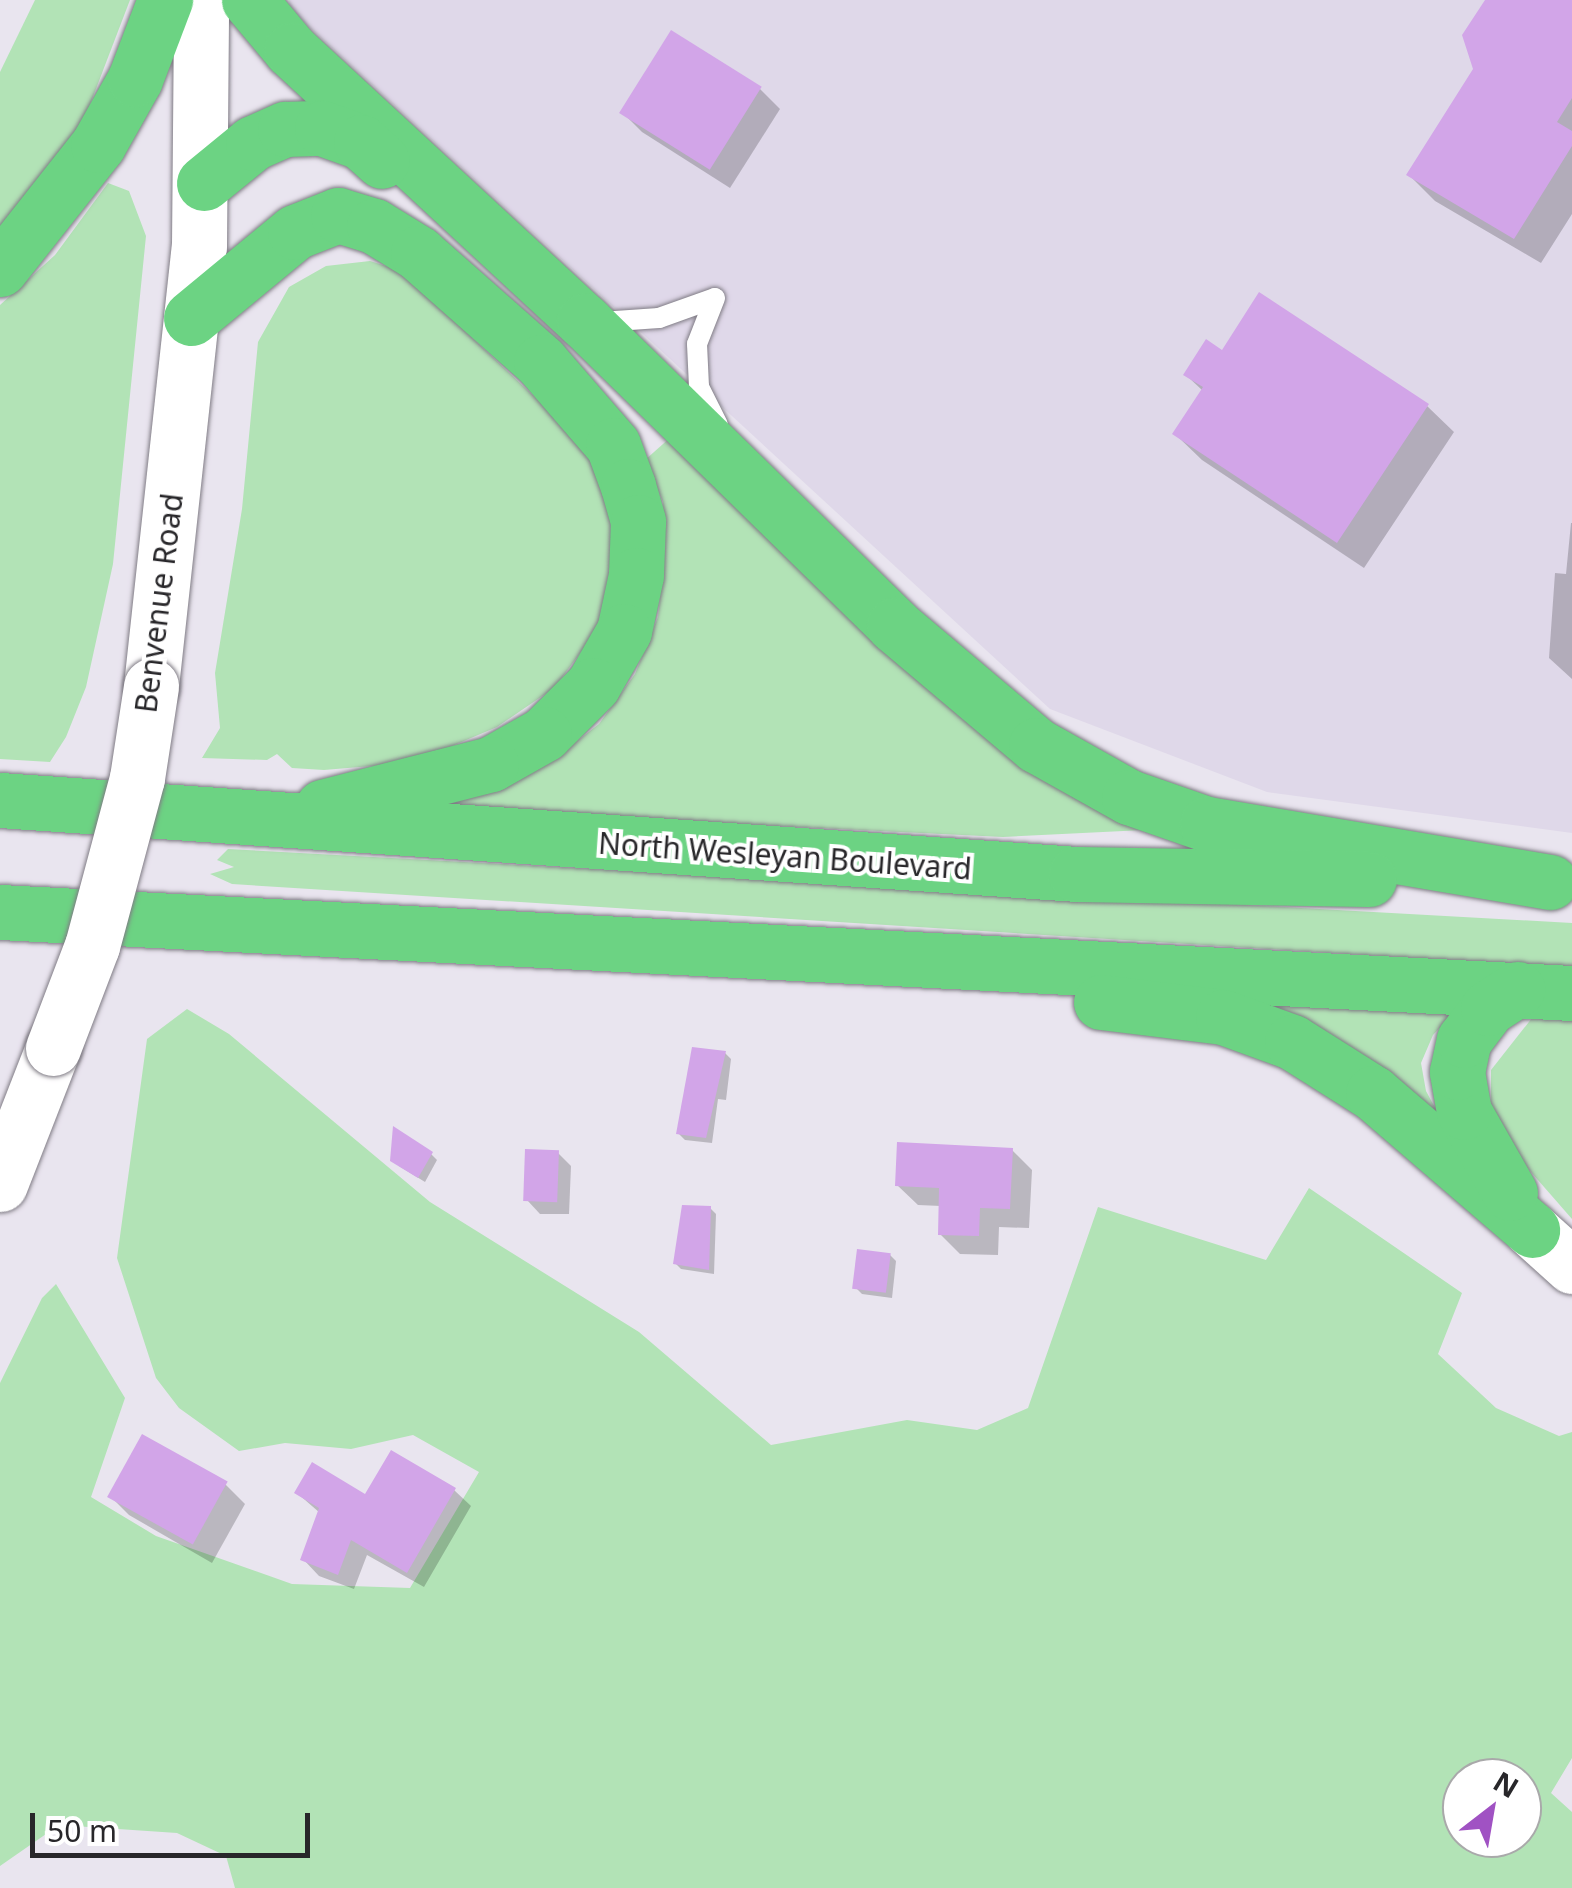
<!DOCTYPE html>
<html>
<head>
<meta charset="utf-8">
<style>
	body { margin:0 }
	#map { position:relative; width:1572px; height:1888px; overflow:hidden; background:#e9e5ef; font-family:"Noto Sans",sans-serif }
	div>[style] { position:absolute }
	.built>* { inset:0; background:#dfd8e9 }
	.green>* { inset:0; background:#b2e3b6 }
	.shadow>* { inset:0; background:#0003 }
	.building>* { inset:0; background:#d2a5e8; transform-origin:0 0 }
	.roads { filter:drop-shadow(0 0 2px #807c85) drop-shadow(0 0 2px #807c85) }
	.lane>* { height:20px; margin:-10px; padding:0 10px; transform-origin:10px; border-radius:10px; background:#fff }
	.secondary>* { height:55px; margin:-27.5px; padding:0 27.5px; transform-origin:27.5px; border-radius:27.5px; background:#fff }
	.highway>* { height:55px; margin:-27.5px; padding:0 27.5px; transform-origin:27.5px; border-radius:27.5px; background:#6cd383 }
	.bridges { filter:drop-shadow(0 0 2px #807c85) drop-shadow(0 0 2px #807c85) }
	.secondary-bridge>* { height:55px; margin:-27.5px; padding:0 27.5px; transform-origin:27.5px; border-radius:27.5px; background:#fff }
	span { translate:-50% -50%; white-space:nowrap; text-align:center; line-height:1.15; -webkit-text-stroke:8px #fff; paint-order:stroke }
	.street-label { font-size:30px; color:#28272a }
	.north { position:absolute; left:1442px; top:1758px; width:100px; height:100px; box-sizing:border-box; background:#fff; border:2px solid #a9a9aa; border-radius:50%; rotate:31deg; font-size:28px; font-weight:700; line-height:40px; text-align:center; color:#28272a }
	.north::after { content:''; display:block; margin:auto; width:35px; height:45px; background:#a052c3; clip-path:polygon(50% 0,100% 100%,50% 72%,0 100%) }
	.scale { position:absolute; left:30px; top:1813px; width:280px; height:45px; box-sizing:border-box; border:5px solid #28272a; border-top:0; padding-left:12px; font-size:30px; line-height:35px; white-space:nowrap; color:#28272a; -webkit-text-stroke:8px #fff; paint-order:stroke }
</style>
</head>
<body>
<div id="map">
	<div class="built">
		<div style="clip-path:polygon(289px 0,1572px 0,1572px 833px,1267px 792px,1050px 709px,290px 9px)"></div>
	</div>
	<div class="green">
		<div style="clip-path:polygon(35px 0,130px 0,76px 141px,0 250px,0 72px)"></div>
		<div style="clip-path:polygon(108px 183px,129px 191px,146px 236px,113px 564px,86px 687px,66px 737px,50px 762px,0 759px,0 305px,55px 255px)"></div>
		<div style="clip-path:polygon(370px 261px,402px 271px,584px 444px,610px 503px,612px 565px,596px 632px,554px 688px,497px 727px,445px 749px,383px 765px,324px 770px,292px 768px,277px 754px,267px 760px,202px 758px,220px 728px,215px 673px,242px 509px,258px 342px,289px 287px,326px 266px)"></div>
		<div style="clip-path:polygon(672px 436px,1144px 830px,1003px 837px,432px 809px,549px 763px,599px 724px,635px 674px,658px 617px,664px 560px,663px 502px,645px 460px)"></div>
		<div style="clip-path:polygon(228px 849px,1572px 923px,1572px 968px,232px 884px,210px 874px,234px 867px,217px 860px)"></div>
		<div style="clip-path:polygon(1233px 999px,1453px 1014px,1433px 1035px,1421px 1063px,1426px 1091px,1449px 1134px)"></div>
		<div style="clip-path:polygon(evenodd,187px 1009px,229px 1034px,430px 1202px,639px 1332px,771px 1445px,907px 1420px,977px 1430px,1028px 1408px,1098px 1207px,1266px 1260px,1309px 1188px,1462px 1293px,1438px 1354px,1496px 1408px,1559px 1436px,1572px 1432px,1572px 1758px,1551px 1793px,1572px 1812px,1572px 1888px,235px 1888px,226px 1856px,177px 1833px,59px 1825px,0 1866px,0 1383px,42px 1298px,56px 1284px,125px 1398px,91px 1497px,156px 1536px,292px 1584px,410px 1588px,479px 1472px,413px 1435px,351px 1449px,285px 1443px,239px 1451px,179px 1408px,156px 1378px,117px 1258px,147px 1039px,187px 1009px,1462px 1778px,1522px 1778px,1522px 1838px,1462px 1838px,1462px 1778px)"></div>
		<div style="clip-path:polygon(1532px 1018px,1572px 1020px,1572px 1219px,1497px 1133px,1491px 1104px,1491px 1070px)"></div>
	</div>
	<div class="shadow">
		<div style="clip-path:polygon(1488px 0,1572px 0,1572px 214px,1541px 263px,1435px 201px,1409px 175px,1476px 69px)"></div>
		<div style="clip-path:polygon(760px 89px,780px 109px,730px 188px,642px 132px,622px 112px)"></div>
		<div style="clip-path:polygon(1223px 353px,1427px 406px,1454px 432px,1364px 568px,1202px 460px,1175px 434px,1203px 391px,1186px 375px)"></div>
		<div style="clip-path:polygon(1571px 523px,1572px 523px,1572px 679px,1549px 658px,1555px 573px,1566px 574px)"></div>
		<div style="clip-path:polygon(725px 1053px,731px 1059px,726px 1100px,718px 1099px,712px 1143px,685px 1140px,679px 1134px)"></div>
		<div style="clip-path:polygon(1012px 1150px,1032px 1170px,1029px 1228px,999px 1227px,998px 1255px,960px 1254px,940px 1234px,941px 1206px,918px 1205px,897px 1185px)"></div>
		<div style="clip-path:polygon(558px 1153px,571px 1166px,569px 1214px,540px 1214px,527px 1200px)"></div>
		<div style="clip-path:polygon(431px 1154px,437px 1160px,425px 1182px,399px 1166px)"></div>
		<div style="clip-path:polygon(710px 1208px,716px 1214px,714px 1274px,681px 1269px,675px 1263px)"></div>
		<div style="clip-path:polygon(890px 1255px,896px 1261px,892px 1298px,862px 1294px,856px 1288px)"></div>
		<div style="clip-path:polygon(225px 1484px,245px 1504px,212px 1563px,129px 1515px,109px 1495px)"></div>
		<div style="clip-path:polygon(454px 1490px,471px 1506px,424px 1587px,367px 1555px,354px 1589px,319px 1576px,303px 1559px,320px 1513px,297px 1493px,366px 1497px)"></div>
	</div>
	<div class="building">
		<div style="clip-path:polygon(1485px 0,1572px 0,1572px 98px,1557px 122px,1572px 131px,1572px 146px,1514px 239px,1406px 175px,1473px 69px,1462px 35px)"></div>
		<div style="left:671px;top:30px;width:107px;height:98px;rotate:32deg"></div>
		<div style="clip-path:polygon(1259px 292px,1429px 404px,1337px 543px,1172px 434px,1203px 387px,1183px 375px,1206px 339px,1222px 350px)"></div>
		<div style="clip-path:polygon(692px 1047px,726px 1051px,706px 1138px,676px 1134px)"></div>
		<div style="clip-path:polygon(393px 1126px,433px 1152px,418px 1178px,390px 1161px)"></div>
		<div style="clip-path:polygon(897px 1142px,1013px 1148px,1010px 1209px,980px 1208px,979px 1236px,938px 1235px,939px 1188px,895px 1186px)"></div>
		<div style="left:525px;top:1149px;width:34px;height:52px;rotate:2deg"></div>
		<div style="clip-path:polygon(682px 1205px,711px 1206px,709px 1270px,673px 1264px)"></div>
		<div style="left:857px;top:1249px;width:34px;height:40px;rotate:7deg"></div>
		<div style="left:142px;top:1434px;width:98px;height:72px;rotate:29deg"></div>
		<div style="clip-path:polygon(391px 1450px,456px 1488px,407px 1573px,351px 1540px,338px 1575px,300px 1560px,319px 1508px,294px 1493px,312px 1462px,365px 1494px)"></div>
	</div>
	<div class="roads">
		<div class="lane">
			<div style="left:715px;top:298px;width:49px;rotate:111.4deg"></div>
			<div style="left:697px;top:344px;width:43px;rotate:87.3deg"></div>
			<div style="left:699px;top:387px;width:42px;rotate:63.4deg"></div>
			<div style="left:601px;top:322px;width:58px;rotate:-3.9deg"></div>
			<div style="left:659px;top:318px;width:59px;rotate:-19.7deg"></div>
		</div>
		<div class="secondary">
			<div style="left:151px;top:686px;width:443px;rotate:-83.8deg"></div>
			<div style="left:199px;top:246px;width:246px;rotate:-89.5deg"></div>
			<div style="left:0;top:1184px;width:146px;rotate:-68.7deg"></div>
			<div style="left:1532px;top:1230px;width:54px;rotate:42deg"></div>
		</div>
		<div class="highway">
			<div style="left:249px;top:0;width:65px;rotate:50deg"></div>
			<div style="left:291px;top:50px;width:399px;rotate:42.8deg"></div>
			<div style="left:584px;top:321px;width:434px;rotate:44.4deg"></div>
			<div style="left:894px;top:625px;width:186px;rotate:40.2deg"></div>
			<div style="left:1036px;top:745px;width:107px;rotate:29.2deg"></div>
			<div style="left:1129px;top:797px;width:83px;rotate:19.1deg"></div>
			<div style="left:1207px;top:824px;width:348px;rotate:9.6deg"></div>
			<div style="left:204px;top:183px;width:63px;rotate:-39.2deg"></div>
			<div style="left:253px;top:143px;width:35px;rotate:-24deg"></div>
			<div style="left:285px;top:129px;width:37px;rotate:-2deg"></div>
			<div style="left:322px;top:128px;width:41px;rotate:19.7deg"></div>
			<div style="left:361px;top:142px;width:28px;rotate:42deg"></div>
			<div style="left:0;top:269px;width:158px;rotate:-51.7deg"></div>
			<div style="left:98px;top:145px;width:76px;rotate:-60.7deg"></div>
			<div style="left:135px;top:79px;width:85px;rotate:-69.2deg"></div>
			<div style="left:191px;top:318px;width:135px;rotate:-39.6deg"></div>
			<div style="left:295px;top:232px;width:46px;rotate:-21.6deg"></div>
			<div style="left:338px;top:215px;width:38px;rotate:17deg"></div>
			<div style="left:374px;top:226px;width:52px;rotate:31.5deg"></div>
			<div style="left:418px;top:253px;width:164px;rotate:41.5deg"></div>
			<div style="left:541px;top:362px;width:110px;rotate:49.1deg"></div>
			<div style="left:613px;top:445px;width:44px;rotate:69.9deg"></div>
			<div style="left:628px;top:486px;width:37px;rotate:74deg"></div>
			<div style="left:638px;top:522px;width:53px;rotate:92.2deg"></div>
			<div style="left:636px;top:575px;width:57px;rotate:102.1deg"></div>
			<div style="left:624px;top:631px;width:62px;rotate:119.9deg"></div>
			<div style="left:593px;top:685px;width:69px;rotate:135deg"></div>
			<div style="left:544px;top:734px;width:61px;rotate:150.5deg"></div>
			<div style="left:491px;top:764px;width:174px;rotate:165.7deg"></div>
			<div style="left:0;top:800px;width:1079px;rotate:3.93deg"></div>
			<div style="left:1076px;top:874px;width:293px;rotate:1deg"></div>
			<div style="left:0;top:912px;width:1574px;rotate:2.95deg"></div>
			<div style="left:1101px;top:1002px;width:123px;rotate:7deg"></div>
			<div style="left:1223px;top:1017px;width:73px;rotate:19.9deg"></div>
			<div style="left:1292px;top:1042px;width:96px;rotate:32.2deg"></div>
			<div style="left:1373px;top:1093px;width:210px;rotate:40.7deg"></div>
			<div style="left:1510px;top:1193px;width:93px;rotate:-119.6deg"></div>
			<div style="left:1464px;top:1112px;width:41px;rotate:-99.9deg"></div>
			<div style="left:1457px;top:1072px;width:33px;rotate:-78deg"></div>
			<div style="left:1464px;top:1040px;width:40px;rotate:-53deg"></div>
			<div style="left:1488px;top:1008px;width:35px;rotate:-33deg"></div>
		</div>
	</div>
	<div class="bridges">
		<div class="secondary-bridge">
			<div style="left:53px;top:1048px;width:109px;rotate:-69.1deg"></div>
			<div style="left:92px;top:946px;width:174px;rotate:-75deg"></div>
			<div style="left:137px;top:778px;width:93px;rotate:-81.3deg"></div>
		</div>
	</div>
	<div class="street-label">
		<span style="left:159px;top:603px;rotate:-83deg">Benvenue Road</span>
		<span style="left:785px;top:856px;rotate:4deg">North Wesleyan Boulevard</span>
	</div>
	<div class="north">N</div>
	<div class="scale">50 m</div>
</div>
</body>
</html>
